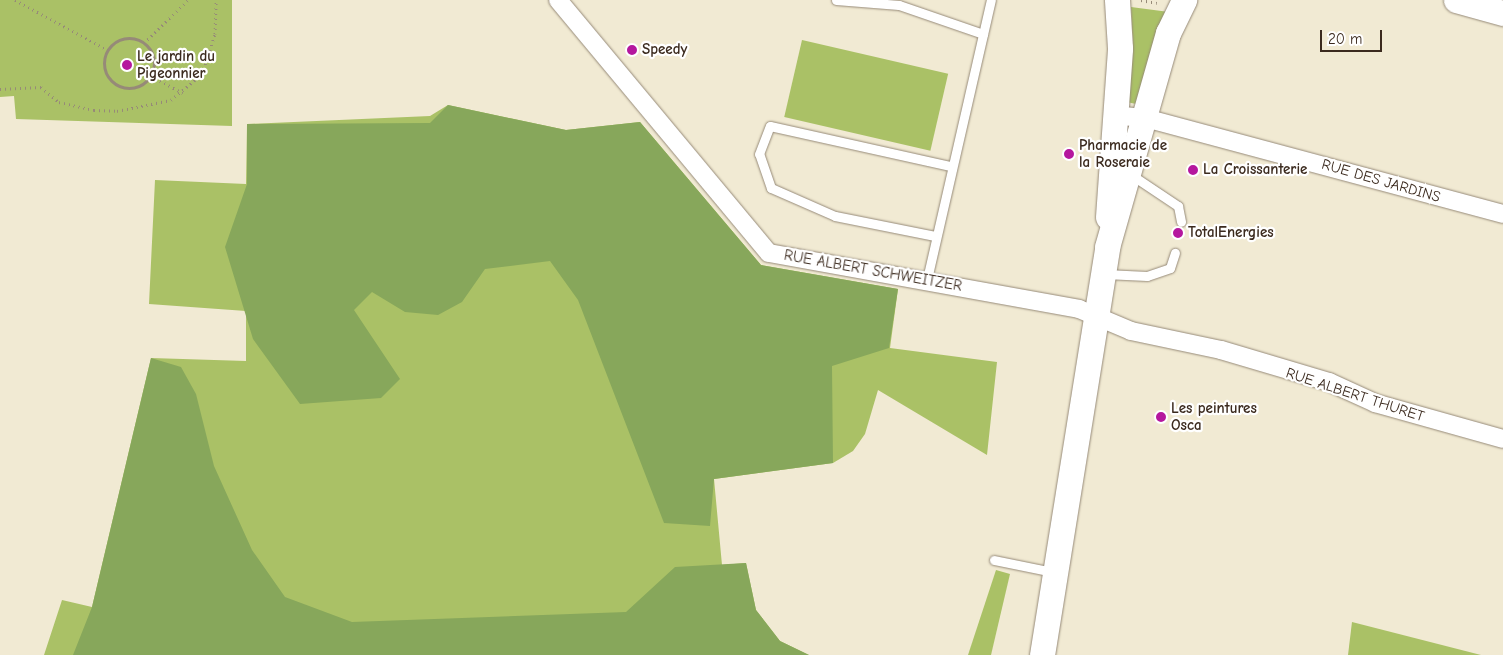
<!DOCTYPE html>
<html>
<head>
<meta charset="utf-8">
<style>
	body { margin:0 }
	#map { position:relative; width:1503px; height:655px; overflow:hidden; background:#f1ead3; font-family:"Comic Neue",sans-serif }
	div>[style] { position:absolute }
	.green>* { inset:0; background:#aac166; transform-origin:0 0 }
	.forest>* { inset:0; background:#87a75b }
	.path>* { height:3px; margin-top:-1.5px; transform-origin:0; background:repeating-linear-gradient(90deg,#968a78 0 1px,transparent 0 5px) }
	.path>.ring { margin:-1.5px; padding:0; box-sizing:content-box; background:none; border:3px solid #968a78; border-radius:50% }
	.roads { filter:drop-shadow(0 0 1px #968a78) drop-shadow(0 0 1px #968a78) }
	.service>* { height:9px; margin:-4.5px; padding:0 4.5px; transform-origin:4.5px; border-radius:4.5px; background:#fff }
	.minor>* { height:18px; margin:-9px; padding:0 9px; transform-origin:9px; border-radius:9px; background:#fff }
	.secondary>* { height:25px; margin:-12.5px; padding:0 12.5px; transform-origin:12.5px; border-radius:12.5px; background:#fff }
	.dots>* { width:14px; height:14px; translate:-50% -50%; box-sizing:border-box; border:2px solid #fff; border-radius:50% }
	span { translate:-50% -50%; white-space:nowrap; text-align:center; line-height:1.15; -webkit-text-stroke:4.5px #fff; paint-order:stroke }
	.poi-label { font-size:15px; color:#3b2a1e; font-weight:700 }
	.left { translate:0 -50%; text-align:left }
	.street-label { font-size:15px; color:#3b2a1e }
	.scale { position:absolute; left:1320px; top:30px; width:62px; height:22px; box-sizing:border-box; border:2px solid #3b2a1e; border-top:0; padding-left:6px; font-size:15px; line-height:18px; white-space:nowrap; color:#3b2a1e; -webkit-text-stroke:4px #fff; paint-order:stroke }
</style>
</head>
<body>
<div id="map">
	<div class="green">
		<div style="clip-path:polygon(0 0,232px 0,232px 126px,16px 119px,14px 96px,0 97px)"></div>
		<div style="clip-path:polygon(1131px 7px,1169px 12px,1136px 104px,1127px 102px,1133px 48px)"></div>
		<div style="left:802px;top:40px;width:150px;height:79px;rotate:13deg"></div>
		<div style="clip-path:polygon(448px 105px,566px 130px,640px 122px,761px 265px,898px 289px,890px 348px,997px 362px,987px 455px,878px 390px,865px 434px,853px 451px,833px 463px,714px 479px,722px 565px,746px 563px,756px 610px,780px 641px,809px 655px,44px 655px,62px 600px,92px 607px,151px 358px,246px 361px,246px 311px,149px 304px,155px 180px,246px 184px,247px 124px,430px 116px)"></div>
		<div style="clip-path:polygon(996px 570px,1010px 574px,991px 655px,968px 655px)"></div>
		<div style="clip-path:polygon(1352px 622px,1481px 655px,1348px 655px)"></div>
	</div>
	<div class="forest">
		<div style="clip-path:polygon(448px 105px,566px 130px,640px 122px,761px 265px,898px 289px,889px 348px,832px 366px,833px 463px,714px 479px,710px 526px,664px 523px,578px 300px,550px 261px,485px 269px,462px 302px,438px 315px,405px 312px,372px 292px,354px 310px,400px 379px,381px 398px,300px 404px,253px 339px,225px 247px,247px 184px,247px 124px,430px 123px)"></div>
		<div style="clip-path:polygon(151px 358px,181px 367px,196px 394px,214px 466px,252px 550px,285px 597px,352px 622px,626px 612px,675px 567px,746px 563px,756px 610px,780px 641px,809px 655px,73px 655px,92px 607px)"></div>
	</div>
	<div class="path">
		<div style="left:15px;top:0;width:106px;rotate:28.3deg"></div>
		<div style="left:1141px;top:0;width:16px;rotate:11deg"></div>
		<div class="ring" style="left:104px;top:38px;width:47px;height:47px"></div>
		<div style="left:144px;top:43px;width:62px;rotate:-44.3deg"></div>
		<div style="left:151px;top:76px;width:36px;rotate:28deg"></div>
		<div style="left:0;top:89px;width:41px;rotate:-2.8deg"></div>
		<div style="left:41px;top:87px;width:23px;rotate:40deg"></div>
		<div style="left:59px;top:102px;width:36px;rotate:13deg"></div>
		<div style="left:94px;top:110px;width:23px;rotate:2deg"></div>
		<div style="left:117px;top:111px;width:55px;rotate:-11.5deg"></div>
		<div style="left:171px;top:100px;width:40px;rotate:-40deg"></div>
		<div style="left:202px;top:74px;width:42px;rotate:-72deg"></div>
		<div style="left:215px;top:34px;width:34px;rotate:-88deg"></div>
	</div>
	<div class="roads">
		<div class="service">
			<div style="left:836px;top:0;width:63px;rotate:4.5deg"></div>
			<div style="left:899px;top:5px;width:89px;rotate:19deg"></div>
			<div style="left:1130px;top:174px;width:58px;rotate:33.7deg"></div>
			<div style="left:1178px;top:206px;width:16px;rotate:79deg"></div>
			<div style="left:935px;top:236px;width:102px;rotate:-168.7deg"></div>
			<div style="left:835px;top:216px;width:70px;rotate:-156.4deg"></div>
			<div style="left:771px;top:188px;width:36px;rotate:-109deg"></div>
			<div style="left:759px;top:154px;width:30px;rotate:-69deg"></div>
			<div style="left:770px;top:126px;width:185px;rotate:12.5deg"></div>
			<div style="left:1105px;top:274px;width:42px;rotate:2.7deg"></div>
			<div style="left:1147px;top:276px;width:24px;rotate:-19deg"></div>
			<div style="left:1170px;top:268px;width:16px;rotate:-72deg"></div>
			<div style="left:927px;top:279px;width:286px;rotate:-77.1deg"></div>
			<div style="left:994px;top:560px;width:60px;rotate:11.5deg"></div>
		</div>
		<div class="minor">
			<div style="left:558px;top:0;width:329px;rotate:50.2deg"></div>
			<div style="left:769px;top:253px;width:315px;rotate:10.2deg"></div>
			<div style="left:1079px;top:309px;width:56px;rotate:22.9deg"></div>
			<div style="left:1131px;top:331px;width:92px;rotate:11.9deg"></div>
			<div style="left:1221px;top:350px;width:113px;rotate:16.5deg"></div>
			<div style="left:1329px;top:382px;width:51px;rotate:24.5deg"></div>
			<div style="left:1375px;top:403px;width:133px;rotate:15.7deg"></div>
			<div style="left:1114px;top:115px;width:31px;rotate:6deg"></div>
			<div style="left:1145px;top:118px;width:371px;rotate:15deg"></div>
		</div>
		<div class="secondary">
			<div style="left:1456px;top:0;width:49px;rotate:15.5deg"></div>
			<div style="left:1108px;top:217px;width:169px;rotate:-85.9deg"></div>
			<div style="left:1120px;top:48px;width:48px;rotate:-93.6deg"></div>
			<div style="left:1042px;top:655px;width:413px;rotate:-80.9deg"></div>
			<div style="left:1107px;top:247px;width:223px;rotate:-74.1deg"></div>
			<div style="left:1168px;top:33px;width:37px;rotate:-64deg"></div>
		</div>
	</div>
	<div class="dots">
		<div style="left:632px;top:50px;background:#b5179e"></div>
		<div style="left:127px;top:65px;background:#b5179e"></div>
		<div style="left:1069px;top:154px;background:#b5179e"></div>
		<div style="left:1193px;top:170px;background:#b5179e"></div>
		<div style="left:1178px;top:233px;background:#b5179e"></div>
		<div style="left:1161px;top:417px;background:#b5179e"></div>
	</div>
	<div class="poi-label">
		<span class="left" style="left:642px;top:50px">Speedy</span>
		<span class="left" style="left:137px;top:65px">Le jardin du<br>Pigeonnier</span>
		<span class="left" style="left:1079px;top:154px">Pharmacie de<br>la Roseraie</span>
		<span class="left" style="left:1203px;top:170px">La Croissanterie</span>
		<span class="left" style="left:1188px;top:233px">TotalEnergies</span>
		<span class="left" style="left:1171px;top:417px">Les peintures<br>Osca</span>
	</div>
	<div class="street-label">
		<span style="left:1381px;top:181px;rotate:16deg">RUE DES JARDINS</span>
		<span style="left:873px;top:271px;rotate:10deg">RUE ALBERT SCHWEITZER</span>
		<span style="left:1355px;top:395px;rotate:18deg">RUE ALBERT THURET</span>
	</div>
	<div class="scale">20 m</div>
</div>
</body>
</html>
